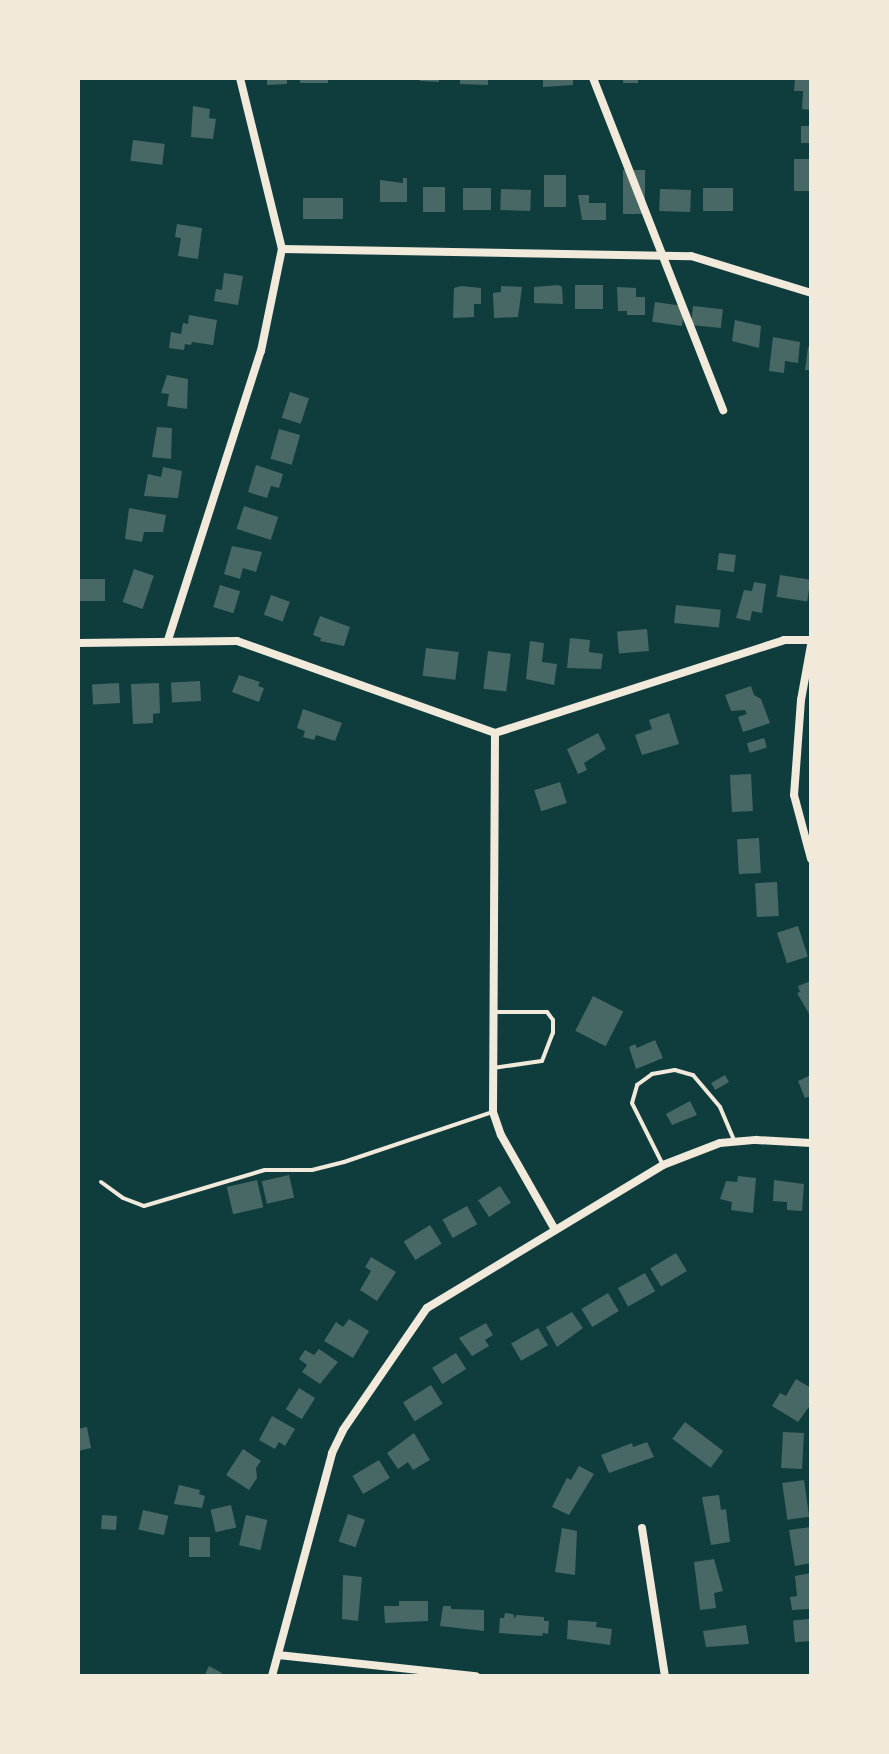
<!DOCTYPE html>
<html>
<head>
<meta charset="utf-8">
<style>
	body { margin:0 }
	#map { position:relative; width:889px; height:1754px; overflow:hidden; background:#0f3d3e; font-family:Lato,sans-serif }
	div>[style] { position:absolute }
	.building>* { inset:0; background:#486865; transform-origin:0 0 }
	.service>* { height:4px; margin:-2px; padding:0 2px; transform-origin:2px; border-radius:2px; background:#f1e9da }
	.minor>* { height:8px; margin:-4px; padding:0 4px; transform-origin:4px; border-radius:4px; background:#f1e9da }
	span { translate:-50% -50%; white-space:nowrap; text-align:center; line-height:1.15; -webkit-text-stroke:8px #f1e9da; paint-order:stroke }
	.frame { position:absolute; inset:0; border:80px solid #f1e9da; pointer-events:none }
</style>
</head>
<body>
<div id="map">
	<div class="building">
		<div style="clip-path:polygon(267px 78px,287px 78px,287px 84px,267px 85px)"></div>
		<div style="left:300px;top:78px;width:28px;height:5px"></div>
		<div style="clip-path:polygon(420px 78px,439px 78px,439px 82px,420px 81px)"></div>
		<div style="clip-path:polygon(460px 78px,488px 78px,488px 85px,460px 84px)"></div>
		<div style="clip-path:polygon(543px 78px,573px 78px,573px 85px,543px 87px)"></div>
		<div style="left:623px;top:78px;width:15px;height:5px"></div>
		<div style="clip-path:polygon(795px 78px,811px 78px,811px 110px,802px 109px,803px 91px,794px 91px)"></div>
		<div style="clip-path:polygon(193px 106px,210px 109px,209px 118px,216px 119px,213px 139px,191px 137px)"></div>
		<div style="left:801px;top:126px;width:10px;height:17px"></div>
		<div style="left:133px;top:140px;width:32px;height:21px;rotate:7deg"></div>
		<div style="left:811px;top:159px;width:32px;height:17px;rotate:90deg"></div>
		<div style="left:623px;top:170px;width:22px;height:44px"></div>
		<div style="left:544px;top:175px;width:22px;height:32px"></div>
		<div style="clip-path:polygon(403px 178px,407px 178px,407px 202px,380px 202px,380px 180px,403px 183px)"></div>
		<div style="left:423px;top:187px;width:22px;height:25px"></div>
		<div style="left:491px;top:188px;width:22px;height:28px;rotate:90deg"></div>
		<div style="left:733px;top:188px;width:23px;height:30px;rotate:90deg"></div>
		<div style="left:501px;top:189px;width:30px;height:21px;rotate:2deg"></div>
		<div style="left:660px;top:189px;width:31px;height:22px;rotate:2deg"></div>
		<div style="clip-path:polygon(578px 195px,589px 195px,589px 203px,606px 203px,606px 220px,582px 220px)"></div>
		<div style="left:303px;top:198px;width:40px;height:21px"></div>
		<div style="clip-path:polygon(177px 224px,202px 228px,198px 259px,178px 256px,181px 238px,175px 237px)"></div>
		<div style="clip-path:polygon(224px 273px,243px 276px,238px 305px,214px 301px,216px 289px,222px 290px)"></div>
		<div style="clip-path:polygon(558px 285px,562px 287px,563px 304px,534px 303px,534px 287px)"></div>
		<div style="left:575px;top:285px;width:28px;height:24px"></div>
		<div style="clip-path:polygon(461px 286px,481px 288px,481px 304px,474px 304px,474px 317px,453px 318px,454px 288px)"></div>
		<div style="clip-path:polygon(501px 286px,522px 287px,518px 317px,494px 318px,493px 293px,501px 292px)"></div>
		<div style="clip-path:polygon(617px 287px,636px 288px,636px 297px,645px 297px,645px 315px,627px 315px,627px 311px,618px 311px)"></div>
		<div style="left:655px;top:302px;width:30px;height:20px;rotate:8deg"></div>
		<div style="left:693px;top:306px;width:30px;height:19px;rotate:6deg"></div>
		<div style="clip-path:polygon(189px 315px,217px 320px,213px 345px,192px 342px,191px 345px,185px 344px,184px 350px,169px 348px,171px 332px,181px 334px,183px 323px,188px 324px)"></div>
		<div style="clip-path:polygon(735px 320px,761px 326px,759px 348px,732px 341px)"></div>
		<div style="clip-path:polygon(773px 337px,800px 342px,798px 363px,785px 361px,784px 373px,769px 371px)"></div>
		<div style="clip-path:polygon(808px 347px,811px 348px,811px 370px,805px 370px)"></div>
		<div style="clip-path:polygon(167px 375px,188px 379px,187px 409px,167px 406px,169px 394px,161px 393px)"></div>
		<div style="left:290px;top:392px;width:20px;height:27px;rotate:18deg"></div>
		<div style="clip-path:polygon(157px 427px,172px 428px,171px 459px,152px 457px)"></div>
		<div style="left:279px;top:429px;width:22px;height:31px;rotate:16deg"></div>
		<div style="clip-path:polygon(256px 465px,283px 474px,279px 488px,271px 486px,267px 498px,248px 492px)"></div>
		<div style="clip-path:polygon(163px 467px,182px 471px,178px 498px,144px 496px,148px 474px,161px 477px)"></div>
		<div style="left:244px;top:506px;width:36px;height:24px;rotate:18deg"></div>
		<div style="clip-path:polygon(129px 508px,166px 515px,163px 532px,144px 532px,142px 542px,125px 539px)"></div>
		<div style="clip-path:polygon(232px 546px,262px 552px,256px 572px,243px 568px,240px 579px,224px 574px)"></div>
		<div style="left:719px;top:553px;width:17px;height:17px;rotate:7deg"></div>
		<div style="left:134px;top:569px;width:21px;height:35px;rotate:19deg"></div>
		<div style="left:780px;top:575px;width:31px;height:22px;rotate:9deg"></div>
		<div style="left:79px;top:579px;width:26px;height:22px"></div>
		<div style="clip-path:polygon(754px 582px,766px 584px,762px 613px,752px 611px,750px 621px,736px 618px,744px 590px,752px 591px)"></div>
		<div style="left:220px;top:585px;width:21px;height:23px;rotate:17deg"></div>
		<div style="left:271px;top:595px;width:20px;height:21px;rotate:20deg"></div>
		<div style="left:676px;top:605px;width:45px;height:18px;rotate:6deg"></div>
		<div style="clip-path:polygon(320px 616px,350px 627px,344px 646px,320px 641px,321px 638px,313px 635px)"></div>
		<div style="left:647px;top:629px;width:22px;height:30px;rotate:85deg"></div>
		<div style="clip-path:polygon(570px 638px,590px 640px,589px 652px,603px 654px,601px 669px,567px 668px)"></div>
		<div style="clip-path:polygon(530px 641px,544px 643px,542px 662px,557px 664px,554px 685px,526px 679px)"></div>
		<div style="left:426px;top:648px;width:33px;height:28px;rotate:7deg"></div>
		<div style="left:488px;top:651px;width:23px;height:38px;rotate:7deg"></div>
		<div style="clip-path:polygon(239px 675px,260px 682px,258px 686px,264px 688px,259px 702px,232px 692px)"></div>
		<div style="left:200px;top:681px;width:20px;height:29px;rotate:87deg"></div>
		<div style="left:119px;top:683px;width:20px;height:27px;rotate:87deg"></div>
		<div style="clip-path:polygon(159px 683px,160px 713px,153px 714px,153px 723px,133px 724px,131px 684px)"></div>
		<div style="clip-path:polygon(751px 686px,754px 695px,761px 699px,770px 723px,743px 732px,738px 717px,747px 714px,745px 710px,731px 711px,725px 695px)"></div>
		<div style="clip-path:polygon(303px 709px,342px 723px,335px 741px,316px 735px,314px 740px,303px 737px,305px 731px,297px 728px)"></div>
		<div style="clip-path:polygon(669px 713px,679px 744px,642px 755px,635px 735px,652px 729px,649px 720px)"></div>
		<div style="clip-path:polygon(598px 733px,606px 749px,584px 763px,587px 770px,578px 774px,567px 749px)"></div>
		<div style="left:764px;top:738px;width:10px;height:18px;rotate:73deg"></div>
		<div style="left:751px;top:774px;width:37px;height:21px;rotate:87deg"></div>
		<div style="left:560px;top:782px;width:22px;height:27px;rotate:72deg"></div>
		<div style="left:759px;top:838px;width:35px;height:22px;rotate:87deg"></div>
		<div style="left:777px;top:882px;width:34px;height:22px;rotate:87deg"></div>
		<div style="left:798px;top:926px;width:32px;height:22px;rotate:72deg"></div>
		<div style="clip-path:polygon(811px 981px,811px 1017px,797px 993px,800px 992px,798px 986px)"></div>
		<div style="left:593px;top:996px;width:34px;height:39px;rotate:27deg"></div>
		<div style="clip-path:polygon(655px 1040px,663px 1058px,636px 1069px,629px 1047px,635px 1044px,637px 1048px)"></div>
		<div style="left:725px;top:1075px;width:8px;height:16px;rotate:60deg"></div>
		<div style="clip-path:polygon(811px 1075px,811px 1096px,805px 1098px,798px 1081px)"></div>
		<div style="clip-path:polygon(690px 1101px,697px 1115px,672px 1125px,666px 1114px)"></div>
		<div style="left:289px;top:1175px;width:23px;height:28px;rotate:77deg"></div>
		<div style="clip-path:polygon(738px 1176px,756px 1178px,753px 1213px,731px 1210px,732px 1202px,720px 1199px,726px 1181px,737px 1182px)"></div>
		<div style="left:257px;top:1180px;width:28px;height:31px;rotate:77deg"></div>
		<div style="clip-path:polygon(774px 1180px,804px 1184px,802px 1211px,787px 1210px,787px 1202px,773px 1201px)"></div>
		<div style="left:500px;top:1186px;width:20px;height:26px;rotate:57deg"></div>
		<div style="left:467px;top:1206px;width:21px;height:28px;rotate:61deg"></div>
		<div style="left:430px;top:1225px;width:22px;height:31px;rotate:58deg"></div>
		<div style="left:676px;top:1253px;width:21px;height:30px;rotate:59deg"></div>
		<div style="clip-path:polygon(371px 1257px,396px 1272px,377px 1301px,360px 1290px,371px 1271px,365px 1267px)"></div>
		<div style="left:645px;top:1273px;width:21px;height:31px;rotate:61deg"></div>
		<div style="left:608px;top:1293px;width:21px;height:31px;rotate:59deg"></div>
		<div style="clip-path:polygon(572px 1312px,583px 1328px,557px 1347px,546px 1327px)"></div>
		<div style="clip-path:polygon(349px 1319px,369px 1331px,353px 1358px,324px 1341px,336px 1322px,343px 1327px)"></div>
		<div style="clip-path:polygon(486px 1323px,493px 1335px,485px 1340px,489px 1346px,472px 1356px,459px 1338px)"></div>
		<div style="left:538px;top:1328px;width:20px;height:31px;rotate:60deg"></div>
		<div style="clip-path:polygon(319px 1349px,338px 1362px,320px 1384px,302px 1372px,307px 1365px,299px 1359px,305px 1350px,314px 1355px)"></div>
		<div style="left:456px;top:1353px;width:19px;height:28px;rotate:58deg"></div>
		<div style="clip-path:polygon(796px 1379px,811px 1388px,811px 1404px,798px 1422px,772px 1406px,780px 1393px,786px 1396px)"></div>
		<div style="left:431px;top:1385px;width:22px;height:33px;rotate:58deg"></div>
		<div style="left:299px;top:1388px;width:19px;height:25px;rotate:32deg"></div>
		<div style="clip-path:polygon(272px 1416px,295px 1429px,285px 1446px,279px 1442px,275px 1449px,259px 1440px)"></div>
		<div style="left:685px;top:1422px;width:48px;height:21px;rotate:37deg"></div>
		<div style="clip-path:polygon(87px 1427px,91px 1448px,78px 1451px,78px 1429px)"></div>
		<div style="left:783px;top:1432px;width:21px;height:36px;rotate:3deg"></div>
		<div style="clip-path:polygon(414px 1433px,430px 1460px,413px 1470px,408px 1462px,398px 1469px,387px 1453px)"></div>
		<div style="clip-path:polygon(647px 1442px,654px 1457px,609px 1473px,601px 1455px,632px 1443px,633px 1447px)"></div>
		<div style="clip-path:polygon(243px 1449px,261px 1461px,256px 1468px,257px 1478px,249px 1490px,226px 1475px)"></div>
		<div style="left:379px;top:1460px;width:21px;height:31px;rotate:59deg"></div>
		<div style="clip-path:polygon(579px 1466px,594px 1474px,569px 1515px,552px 1507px,567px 1478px,571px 1480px)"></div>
		<div style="left:804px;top:1480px;width:37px;height:22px;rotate:82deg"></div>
		<div style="clip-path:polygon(179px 1485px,200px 1490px,199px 1494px,205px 1496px,202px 1508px,174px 1504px)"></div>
		<div style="clip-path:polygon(719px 1495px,721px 1510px,726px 1509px,730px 1542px,711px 1545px,702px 1497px)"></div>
		<div style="left:231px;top:1505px;width:23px;height:21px;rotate:77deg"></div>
		<div style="left:143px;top:1510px;width:26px;height:20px;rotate:13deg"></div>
		<div style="left:348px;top:1514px;width:18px;height:29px;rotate:19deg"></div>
		<div style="left:102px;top:1515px;width:15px;height:14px;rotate:4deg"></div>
		<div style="left:246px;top:1515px;width:22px;height:31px;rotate:13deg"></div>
		<div style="clip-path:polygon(811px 1527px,811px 1563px,795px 1566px,789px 1530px)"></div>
		<div style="clip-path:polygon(562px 1528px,577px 1531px,575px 1575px,555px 1572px)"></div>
		<div style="left:189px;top:1537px;width:21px;height:20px"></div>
		<div style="clip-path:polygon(714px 1559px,723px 1591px,714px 1593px,716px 1608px,700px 1610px,694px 1562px)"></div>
		<div style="clip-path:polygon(811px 1573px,811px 1609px,792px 1610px,790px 1597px,797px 1596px,795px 1576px)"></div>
		<div style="clip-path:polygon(343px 1575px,362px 1577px,358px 1621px,342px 1619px)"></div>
		<div style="clip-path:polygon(399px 1601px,428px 1601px,428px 1621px,385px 1623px,384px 1606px,399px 1606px)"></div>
		<div style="clip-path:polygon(443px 1606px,451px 1606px,451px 1609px,484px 1610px,484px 1631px,440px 1626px)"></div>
		<div style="clip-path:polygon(505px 1613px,513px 1614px,515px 1619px,516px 1615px,544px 1617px,544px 1621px,549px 1621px,548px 1634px,543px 1633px,542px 1636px,499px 1633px,500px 1618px,504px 1618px)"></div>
		<div style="left:809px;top:1619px;width:22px;height:16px;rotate:85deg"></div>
		<div style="clip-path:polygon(568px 1620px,597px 1622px,596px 1627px,612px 1629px,610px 1645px,567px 1639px)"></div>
		<div style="clip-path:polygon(746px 1625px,749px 1644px,706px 1647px,703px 1631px)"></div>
		<div style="clip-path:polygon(209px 1666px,222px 1673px,220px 1676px,204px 1676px)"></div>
	</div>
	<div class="service">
		<div style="left:493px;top:1068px;width:49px;rotate:-8.1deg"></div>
		<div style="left:542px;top:1061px;width:30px;rotate:-69deg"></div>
		<div style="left:553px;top:1033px;width:13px;rotate:-90deg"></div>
		<div style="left:553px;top:1020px;width:10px;rotate:-127deg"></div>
		<div style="left:547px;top:1012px;width:53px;rotate:180deg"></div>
		<div style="left:663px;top:1165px;width:69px;rotate:-116.6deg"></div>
		<div style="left:632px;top:1103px;width:19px;rotate:-74deg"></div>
		<div style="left:637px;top:1085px;width:19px;rotate:-36deg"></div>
		<div style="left:652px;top:1074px;width:23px;rotate:-10deg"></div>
		<div style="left:675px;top:1070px;width:19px;rotate:16deg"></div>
		<div style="left:693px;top:1075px;width:42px;rotate:49.8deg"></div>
		<div style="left:720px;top:1107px;width:38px;rotate:67deg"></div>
		<div style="left:101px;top:1182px;width:27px;rotate:36deg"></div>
		<div style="left:123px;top:1198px;width:22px;rotate:21deg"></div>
		<div style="left:144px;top:1206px;width:126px;rotate:-16.6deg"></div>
		<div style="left:265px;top:1170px;width:47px"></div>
		<div style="left:312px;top:1170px;width:33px;rotate:-14deg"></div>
		<div style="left:344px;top:1162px;width:157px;rotate:-18.6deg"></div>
	</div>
	<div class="minor">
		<div style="left:593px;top:78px;width:357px;rotate:68.6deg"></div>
		<div style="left:282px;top:249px;width:409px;rotate:1deg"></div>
		<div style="left:691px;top:256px;width:126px;rotate:17.1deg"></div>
		<div style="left:168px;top:640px;width:304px;rotate:-72.2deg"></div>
		<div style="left:261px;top:351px;width:104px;rotate:-78.4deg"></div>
		<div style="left:282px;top:249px;width:176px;rotate:-103.8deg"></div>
		<div style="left:78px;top:643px;width:159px;rotate:-0.7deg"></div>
		<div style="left:237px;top:641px;width:274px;rotate:19.6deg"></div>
		<div style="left:495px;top:733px;width:304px;rotate:-17.8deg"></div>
		<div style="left:784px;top:640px;width:27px"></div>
		<div style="left:811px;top:645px;width:56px;rotate:100.3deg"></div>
		<div style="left:801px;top:700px;width:95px;rotate:94.2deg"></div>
		<div style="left:794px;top:795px;width:66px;rotate:75.1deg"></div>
		<div style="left:495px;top:733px;width:379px;rotate:90.3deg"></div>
		<div style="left:493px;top:1112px;width:24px;rotate:71deg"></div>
		<div style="left:501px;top:1135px;width:107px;rotate:60.3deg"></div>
		<div style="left:642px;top:1528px;width:150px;rotate:81.2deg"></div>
		<div style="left:278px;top:1655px;width:199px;rotate:6.1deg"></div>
		<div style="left:272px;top:1676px;width:231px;rotate:-74.9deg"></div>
		<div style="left:332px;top:1453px;width:25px;rotate:-64deg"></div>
		<div style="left:343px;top:1430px;width:148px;rotate:-55.5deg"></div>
		<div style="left:427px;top:1308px;width:276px;rotate:-31.2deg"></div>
		<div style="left:663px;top:1165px;width:61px;rotate:-21.1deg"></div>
		<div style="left:720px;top:1143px;width:36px;rotate:-5deg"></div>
		<div style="left:756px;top:1140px;width:55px;rotate:3.1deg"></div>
	</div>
	<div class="frame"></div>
</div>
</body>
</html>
